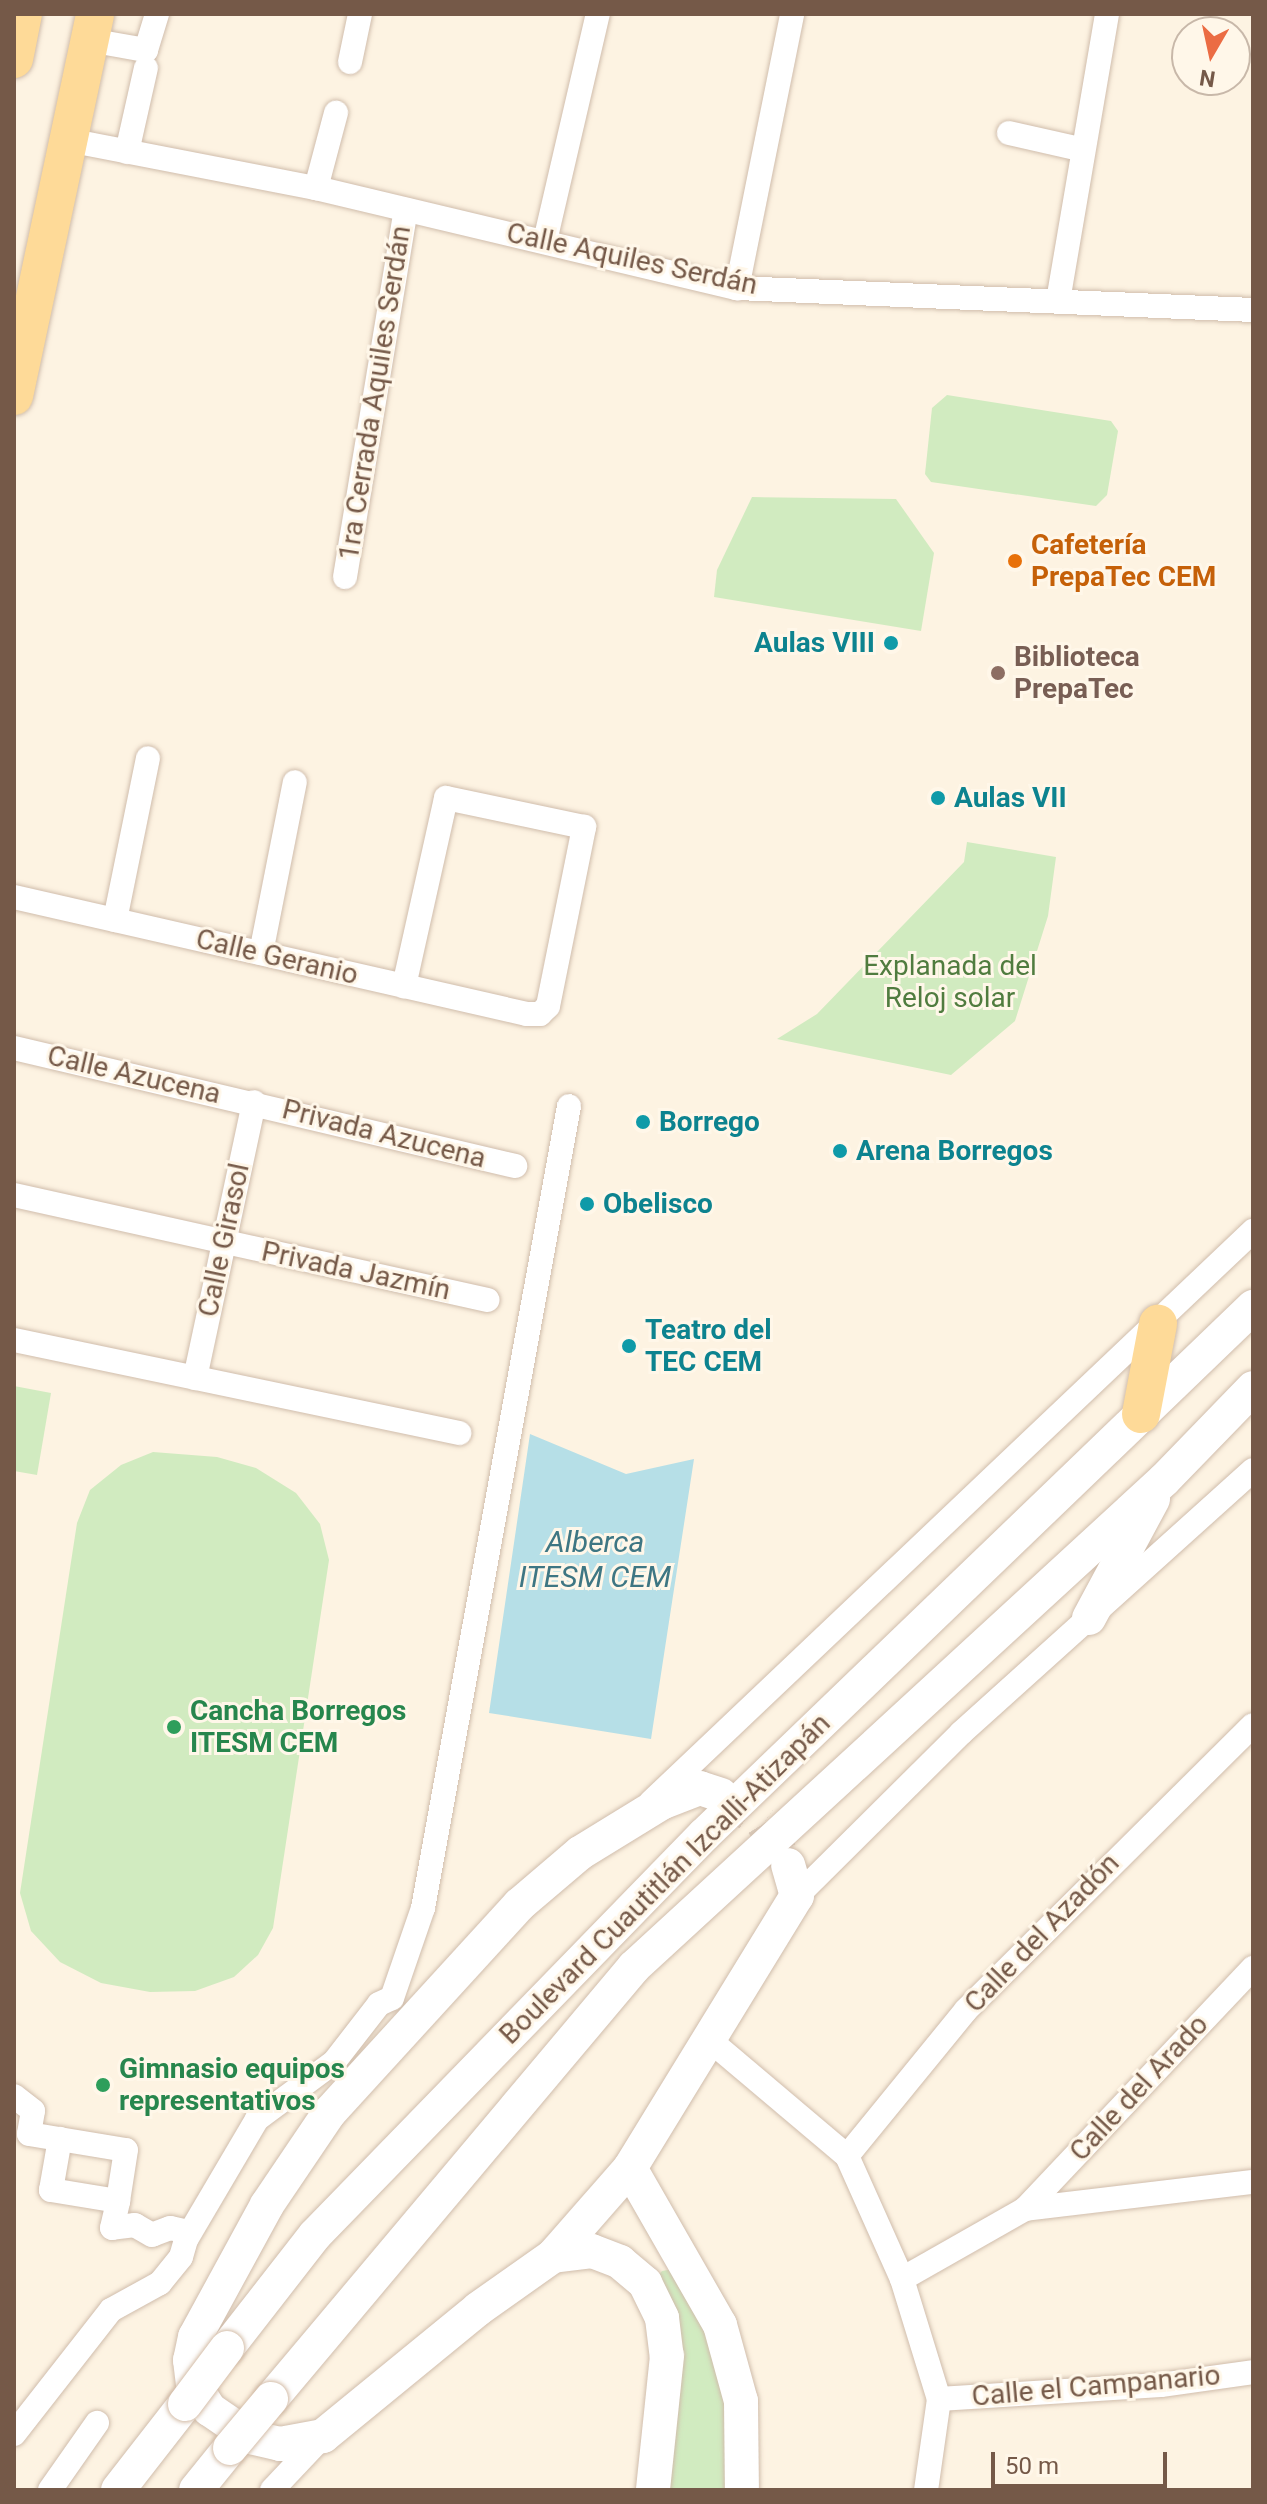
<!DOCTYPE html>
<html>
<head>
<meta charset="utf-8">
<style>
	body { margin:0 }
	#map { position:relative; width:1267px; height:2504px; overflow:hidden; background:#fdf3e2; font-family:Roboto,sans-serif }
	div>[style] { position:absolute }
	.green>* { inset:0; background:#d1ebc0 }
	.water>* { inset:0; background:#b6dfe7 }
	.secondary-tunnel>* { height:34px; margin-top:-17px; transform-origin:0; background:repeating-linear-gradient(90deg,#dbccbc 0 34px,transparent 0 51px) }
	.roads { filter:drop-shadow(0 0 2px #d0bdac) drop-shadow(0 0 2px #d0bdac) }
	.street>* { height:24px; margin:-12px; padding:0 12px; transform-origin:12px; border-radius:12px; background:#fff }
	.secondary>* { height:34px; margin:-17px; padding:0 17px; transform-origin:17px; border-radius:17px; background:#fff }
	.primary>* { height:38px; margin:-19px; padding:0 19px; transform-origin:19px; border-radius:19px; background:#feda98 }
	.bridges { filter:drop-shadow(0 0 2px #d4bda8) drop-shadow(0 0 2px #d4bda8) }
	.secondary-bridge>* { height:34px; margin:-17px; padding:0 17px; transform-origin:17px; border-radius:17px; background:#fff }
	.dots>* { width:22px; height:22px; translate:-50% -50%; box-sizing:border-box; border:4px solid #fff7e9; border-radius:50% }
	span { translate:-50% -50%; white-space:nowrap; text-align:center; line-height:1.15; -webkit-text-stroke:6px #fff7e9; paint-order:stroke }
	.street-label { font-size:28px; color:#755948 }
	.food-label { font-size:28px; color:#c56008; font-weight:700 }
	.left { translate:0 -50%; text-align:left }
	.culture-label { font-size:28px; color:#0d838f; font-weight:700 }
	.right { translate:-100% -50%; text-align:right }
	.education-label { font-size:28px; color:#785e54; font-weight:700 }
	.park-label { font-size:28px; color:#507c3f }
	.leisure-label { font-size:28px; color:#27864d; font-weight:700 }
	.water-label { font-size:30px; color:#3e7683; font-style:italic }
	.frame { position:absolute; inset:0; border:16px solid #755948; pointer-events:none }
	.north { position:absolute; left:1171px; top:16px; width:80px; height:80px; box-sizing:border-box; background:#fff7e9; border:2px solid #c8b8a9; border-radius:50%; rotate:189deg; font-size:22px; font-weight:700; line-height:32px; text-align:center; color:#755948 }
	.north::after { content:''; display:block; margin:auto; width:28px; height:36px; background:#eb6c43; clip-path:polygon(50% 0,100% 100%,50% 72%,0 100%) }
	.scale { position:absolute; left:991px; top:2452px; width:176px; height:36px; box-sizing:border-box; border:4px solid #755948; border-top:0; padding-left:10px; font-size:24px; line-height:28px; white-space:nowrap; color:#755948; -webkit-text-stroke:6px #fff7e9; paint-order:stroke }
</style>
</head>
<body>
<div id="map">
	<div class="green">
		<div style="clip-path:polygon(947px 395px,1111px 421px,1118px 431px,1107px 495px,1096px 506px,931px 482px,925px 474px,932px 408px)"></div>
		<div style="clip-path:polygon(752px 497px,896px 499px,934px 553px,921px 631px,714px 597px,717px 570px)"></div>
		<div style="clip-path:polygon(967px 842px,1056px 857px,1048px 916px,1015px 1021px,951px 1075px,777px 1039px,817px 1014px,964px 862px)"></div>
		<div style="clip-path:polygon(14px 1386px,51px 1393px,37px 1475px,14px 1471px)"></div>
		<div style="clip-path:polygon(153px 1452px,217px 1457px,256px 1468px,296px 1493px,320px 1524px,329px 1560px,273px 1928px,258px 1955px,234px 1977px,195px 1991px,150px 1992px,101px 1983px,60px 1962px,31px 1931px,20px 1893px,77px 1523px,90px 1490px,121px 1465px)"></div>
		<div style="clip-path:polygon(679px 2268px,735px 2401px,733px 2490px,660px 2490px,652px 2283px,662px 2271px)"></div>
	</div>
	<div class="water">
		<div style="clip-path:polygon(530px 1434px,626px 1474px,694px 1459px,651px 1739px,489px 1713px)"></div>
	</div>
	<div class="secondary-tunnel">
		<div style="left:721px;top:1795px;width:51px;rotate:34.6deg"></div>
		<div style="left:763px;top:1824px;width:48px;rotate:58.6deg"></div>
	</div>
	<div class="roads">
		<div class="street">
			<div style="left:89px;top:40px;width:58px;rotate:10deg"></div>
			<div style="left:146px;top:50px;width:38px;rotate:-73deg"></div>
			<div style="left:350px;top:62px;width:49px;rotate:-78.2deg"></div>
			<div style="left:1009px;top:133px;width:73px;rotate:12.7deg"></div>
			<div style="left:68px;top:140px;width:253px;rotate:11deg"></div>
			<div style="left:316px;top:188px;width:433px;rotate:13.4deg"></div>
			<div style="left:737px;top:288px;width:516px;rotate:2.44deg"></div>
			<div style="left:127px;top:152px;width:86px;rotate:-77.3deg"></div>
			<div style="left:316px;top:188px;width:78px;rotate:-75.1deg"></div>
			<div style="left:545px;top:241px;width:233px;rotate:-76.9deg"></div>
			<div style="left:737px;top:288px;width:279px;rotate:-78.6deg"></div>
			<div style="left:1058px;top:301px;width:291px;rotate:-80.3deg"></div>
			<div style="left:345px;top:577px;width:372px;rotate:-80.6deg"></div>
			<div style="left:14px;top:897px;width:526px;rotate:12.85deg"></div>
			<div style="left:527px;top:1014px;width:13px"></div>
			<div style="left:540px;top:1014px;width:11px;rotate:-45deg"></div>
			<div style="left:548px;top:1006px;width:183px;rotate:-78.6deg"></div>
			<div style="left:584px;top:827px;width:141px;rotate:-168.1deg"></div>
			<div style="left:446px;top:798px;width:193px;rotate:102.6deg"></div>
			<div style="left:115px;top:920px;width:165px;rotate:-78.5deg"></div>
			<div style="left:261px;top:953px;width:174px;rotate:-78.8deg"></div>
			<div style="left:14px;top:1048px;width:515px;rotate:13.25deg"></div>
			<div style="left:14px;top:1195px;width:485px;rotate:12.5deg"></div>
			<div style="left:14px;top:1340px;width:455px;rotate:11.8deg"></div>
			<div style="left:195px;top:1378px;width:282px;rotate:-77.9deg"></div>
			<div style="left:651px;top:1802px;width:830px;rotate:-43.49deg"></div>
			<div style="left:797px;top:1896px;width:231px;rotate:-44.8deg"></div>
			<div style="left:961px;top:1733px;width:393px;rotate:-42deg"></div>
			<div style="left:706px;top:2037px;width:185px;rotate:40.2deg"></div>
			<div style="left:847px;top:2156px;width:135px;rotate:65.9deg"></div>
			<div style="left:902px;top:2279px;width:126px;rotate:72.9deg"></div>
			<div style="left:939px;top:2399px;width:92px;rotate:98.1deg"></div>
			<div style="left:14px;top:2096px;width:24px;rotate:38deg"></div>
			<div style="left:33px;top:2111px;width:23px;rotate:100deg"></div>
			<div style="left:29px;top:2134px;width:98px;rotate:9.4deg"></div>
			<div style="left:126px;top:2150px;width:52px;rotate:98.9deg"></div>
			<div style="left:118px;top:2201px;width:68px;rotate:-170.7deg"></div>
			<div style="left:51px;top:2190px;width:52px;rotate:-80deg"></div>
			<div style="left:847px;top:2156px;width:188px;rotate:-50.8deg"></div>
			<div style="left:966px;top:2010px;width:404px;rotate:-44.8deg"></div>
			<div style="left:1025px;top:2209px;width:230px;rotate:-6.8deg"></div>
			<div style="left:187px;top:2238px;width:138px;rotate:-59.5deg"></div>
			<div style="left:257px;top:2119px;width:96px;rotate:-36.5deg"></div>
			<div style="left:334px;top:2062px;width:73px;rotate:-52.2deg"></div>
			<div style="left:379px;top:2004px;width:14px;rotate:-25deg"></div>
			<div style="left:392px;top:1998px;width:95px;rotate:-71deg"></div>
			<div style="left:423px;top:1908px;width:815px;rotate:-79.68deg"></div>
			<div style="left:902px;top:2279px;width:142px;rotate:-29.6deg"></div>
			<div style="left:1025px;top:2209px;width:332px;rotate:-46.6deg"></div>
			<div style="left:939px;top:2399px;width:222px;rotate:-3.6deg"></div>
			<div style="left:1161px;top:2385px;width:93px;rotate:-8deg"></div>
			<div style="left:14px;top:2434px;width:157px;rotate:-52deg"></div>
			<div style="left:111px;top:2310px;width:56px;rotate:-28.9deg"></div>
			<div style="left:160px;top:2283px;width:33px;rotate:-51deg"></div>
			<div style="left:181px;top:2257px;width:26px;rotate:-74deg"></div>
			<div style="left:188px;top:2232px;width:18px;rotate:-167deg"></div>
			<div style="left:170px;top:2228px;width:19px;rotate:159deg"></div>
			<div style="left:152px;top:2235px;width:20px;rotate:-150deg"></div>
			<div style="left:135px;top:2225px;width:23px;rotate:173deg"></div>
			<div style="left:112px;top:2228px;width:28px;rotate:-77deg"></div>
			<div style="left:50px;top:2490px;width:82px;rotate:-55deg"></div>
			<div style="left:272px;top:2490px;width:74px;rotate:-46.6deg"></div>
		</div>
		<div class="secondary">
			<div style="left:1089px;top:1618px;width:135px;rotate:-61.7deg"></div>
			<div style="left:721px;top:1795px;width:22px;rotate:-162deg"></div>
			<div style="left:700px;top:1788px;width:40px;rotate:159deg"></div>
			<div style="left:663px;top:1802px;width:97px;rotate:148.4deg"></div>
			<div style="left:580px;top:1853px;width:80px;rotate:139.6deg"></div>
			<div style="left:519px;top:1905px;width:282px;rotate:132.4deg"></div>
			<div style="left:329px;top:2113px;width:111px;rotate:124deg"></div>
			<div style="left:267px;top:2205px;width:150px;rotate:118.6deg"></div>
			<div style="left:195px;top:2337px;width:24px;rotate:102deg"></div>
			<div style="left:190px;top:2360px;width:23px;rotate:83deg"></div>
			<div style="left:193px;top:2383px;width:31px;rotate:58deg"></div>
			<div style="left:209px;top:2409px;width:50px;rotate:34.3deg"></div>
			<div style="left:250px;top:2437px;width:31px;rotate:13deg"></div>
			<div style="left:280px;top:2444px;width:44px;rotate:-10.5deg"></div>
			<div style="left:323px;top:2436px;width:200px;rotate:-39.3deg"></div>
			<div style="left:478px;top:2309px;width:92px;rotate:-35.2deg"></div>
			<div style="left:553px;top:2256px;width:117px;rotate:-48.8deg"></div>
			<div style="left:630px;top:2168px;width:319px;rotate:-58.5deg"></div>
			<div style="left:797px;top:1896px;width:32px;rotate:-106deg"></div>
			<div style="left:630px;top:2168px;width:181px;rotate:60.2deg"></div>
			<div style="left:720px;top:2325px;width:79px;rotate:74.6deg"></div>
			<div style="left:741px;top:2401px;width:89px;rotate:89.4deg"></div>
			<div style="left:553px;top:2256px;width:39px;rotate:-7deg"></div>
			<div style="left:592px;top:2251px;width:30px;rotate:21deg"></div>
			<div style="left:620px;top:2262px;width:33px;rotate:40deg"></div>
			<div style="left:645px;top:2283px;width:39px;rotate:64deg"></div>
			<div style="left:662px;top:2318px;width:38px;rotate:83deg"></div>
			<div style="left:667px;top:2356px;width:135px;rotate:96deg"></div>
			<div style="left:227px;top:2348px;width:143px;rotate:-52.1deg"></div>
			<div style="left:315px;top:2235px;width:558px;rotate:-45.8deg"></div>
			<div style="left:704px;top:1835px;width:762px;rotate:-43.88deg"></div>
			<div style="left:271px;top:2399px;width:564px;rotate:-49.96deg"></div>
			<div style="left:634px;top:1967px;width:720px;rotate:-42.58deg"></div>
			<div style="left:1164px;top:1480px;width:128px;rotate:-45.9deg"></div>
			<div style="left:118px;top:2490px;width:109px;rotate:-52.1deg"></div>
			<div style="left:196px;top:2490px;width:54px;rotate:-51deg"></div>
		</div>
		<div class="primary">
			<div style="left:14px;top:59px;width:46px;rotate:-78.7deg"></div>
			<div style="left:14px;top:396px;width:390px;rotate:-78deg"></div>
			<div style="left:1141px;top:1414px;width:92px;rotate:-79.3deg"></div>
		</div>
	</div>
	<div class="bridges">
		<div class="secondary-bridge">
			<div style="left:185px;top:2404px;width:70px;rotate:-53.1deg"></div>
			<div style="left:230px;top:2448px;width:64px;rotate:-50.1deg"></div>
		</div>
	</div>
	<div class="dots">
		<div style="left:1015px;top:561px;background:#e8710a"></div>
		<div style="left:891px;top:643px;background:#0f9aa8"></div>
		<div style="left:998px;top:673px;background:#8d6e63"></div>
		<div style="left:938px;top:798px;background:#0f9aa8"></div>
		<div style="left:643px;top:1122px;background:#0f9aa8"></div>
		<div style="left:840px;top:1151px;background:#0f9aa8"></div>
		<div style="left:587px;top:1204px;background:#0f9aa8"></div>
		<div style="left:629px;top:1346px;background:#0f9aa8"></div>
		<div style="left:174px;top:1727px;background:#2e9e5b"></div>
		<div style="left:103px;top:2085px;background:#2e9e5b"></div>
	</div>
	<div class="street-label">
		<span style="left:632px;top:259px;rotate:12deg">Calle Aquiles Serdán</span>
		<span style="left:375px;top:393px;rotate:-81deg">1ra Cerrada Aquiles Serdán</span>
		<span style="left:277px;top:957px;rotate:13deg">Calle Geranio</span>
		<span style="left:134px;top:1075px;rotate:13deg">Calle Azucena</span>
		<span style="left:384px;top:1134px;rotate:14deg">Privada Azucena</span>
		<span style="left:224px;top:1240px;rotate:-78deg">Calle Girasol</span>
		<span style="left:356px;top:1271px;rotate:12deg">Privada Jazmín</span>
		<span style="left:665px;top:1879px;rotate:-45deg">Boulevard Cuautitlán Izcalli-Atizapán</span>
		<span style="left:1042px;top:1933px;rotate:-46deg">Calle del Azadón</span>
		<span style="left:1139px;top:2088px;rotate:-47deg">Calle del Arado</span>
		<span style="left:1096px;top:2386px;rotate:-5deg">Calle el Campanario</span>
	</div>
	<div class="food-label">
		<span class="left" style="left:1031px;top:561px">Cafetería<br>PrepaTec CEM</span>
	</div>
	<div class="culture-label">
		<span class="right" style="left:875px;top:643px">Aulas VIII</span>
		<span class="left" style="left:954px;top:798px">Aulas VII</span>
		<span class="left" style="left:659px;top:1122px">Borrego</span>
		<span class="left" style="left:856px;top:1151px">Arena Borregos</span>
		<span class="left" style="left:603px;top:1204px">Obelisco</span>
		<span class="left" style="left:645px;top:1346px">Teatro del<br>TEC CEM</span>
	</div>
	<div class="education-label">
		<span class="left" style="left:1014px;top:673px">Biblioteca<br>PrepaTec</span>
	</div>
	<div class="park-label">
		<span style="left:950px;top:982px">Explanada del<br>Reloj solar</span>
	</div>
	<div class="leisure-label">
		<span class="left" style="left:190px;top:1727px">Cancha Borregos<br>ITESM CEM</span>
		<span class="left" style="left:119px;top:2085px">Gimnasio equipos<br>representativos</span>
	</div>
	<div class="water-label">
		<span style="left:595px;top:1559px">Alberca<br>ITESM CEM</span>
	</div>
	<div class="frame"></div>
	<div class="north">N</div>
	<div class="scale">50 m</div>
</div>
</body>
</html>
